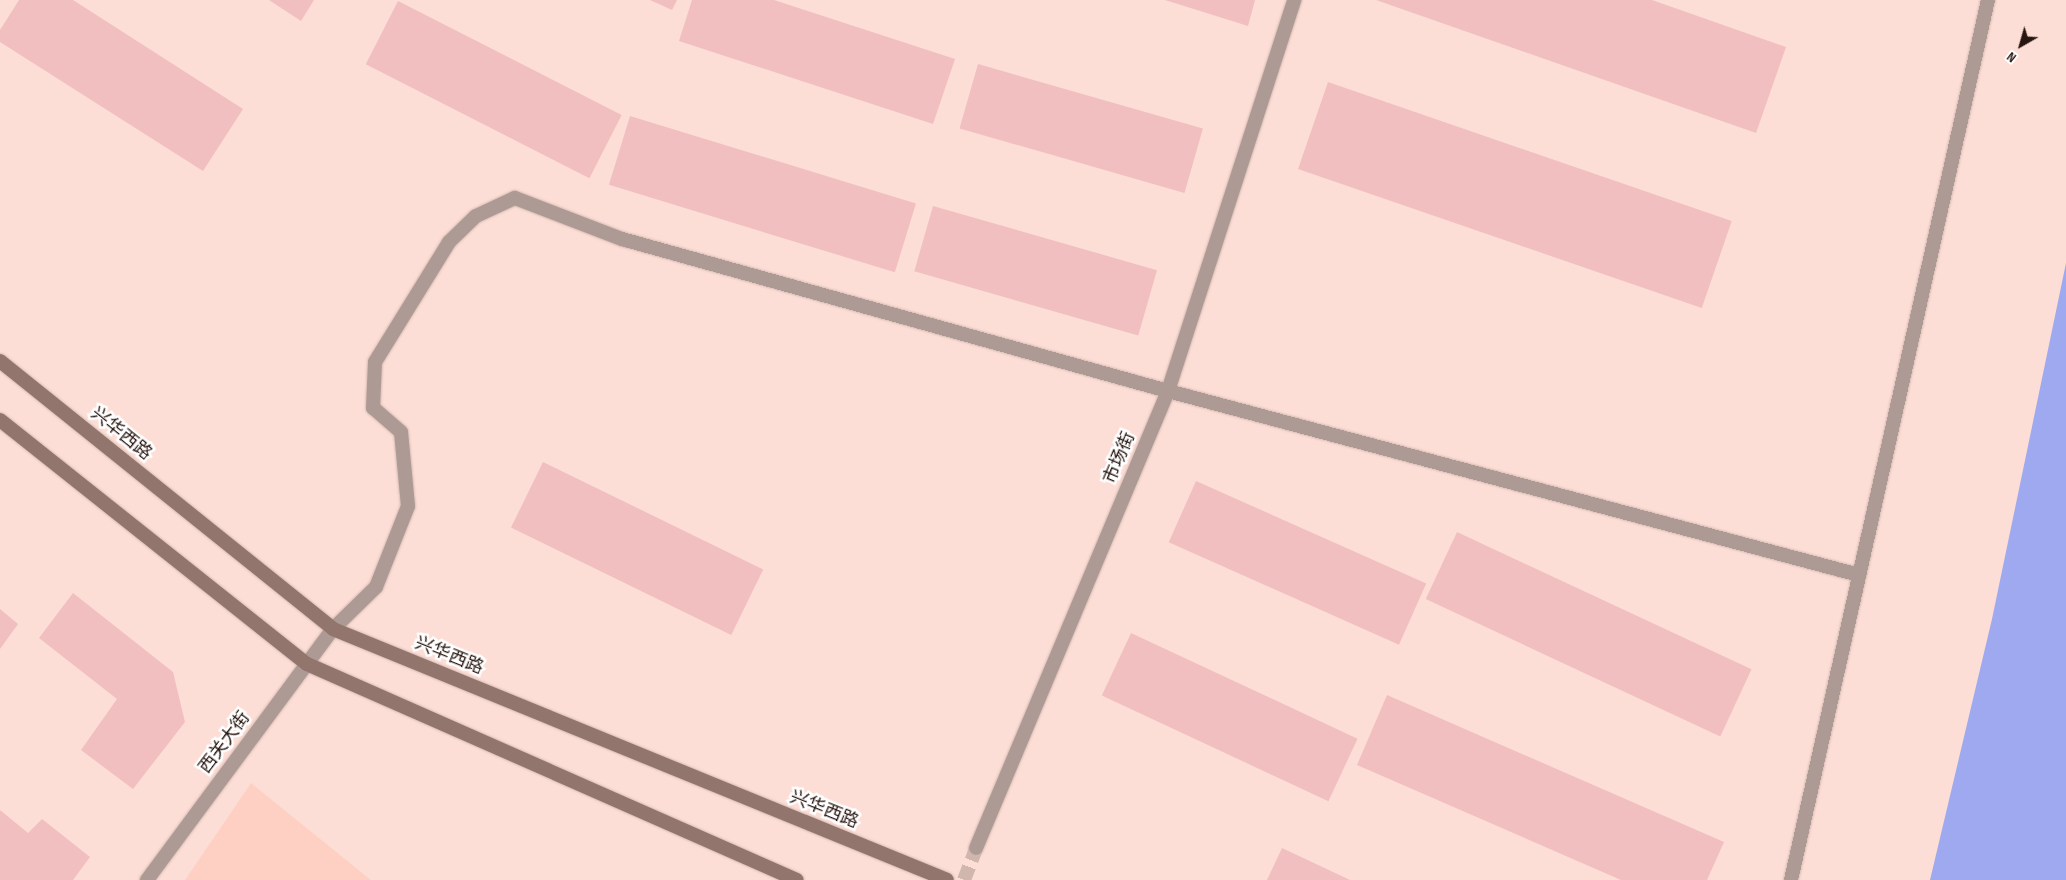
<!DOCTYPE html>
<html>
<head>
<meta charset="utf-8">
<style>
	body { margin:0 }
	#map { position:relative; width:2066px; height:880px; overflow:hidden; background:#fcded6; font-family:"Sofia Sans Condensed","Noto Sans SC",sans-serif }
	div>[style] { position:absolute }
	.built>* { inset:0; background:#fdd0c3 }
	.water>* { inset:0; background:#9ea9ef }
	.building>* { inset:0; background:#f1bfc0; transform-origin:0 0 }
	.tertiary-tunnel>* { height:14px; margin-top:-7px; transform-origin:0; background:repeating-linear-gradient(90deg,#d1b6ae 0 14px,transparent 0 21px) }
	.roads { filter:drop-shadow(0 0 1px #d5bab2) drop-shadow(0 0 1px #d5bab2) }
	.minor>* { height:14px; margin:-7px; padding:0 7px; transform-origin:7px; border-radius:7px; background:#ae9a94 }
	.tertiary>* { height:14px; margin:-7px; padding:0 7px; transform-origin:7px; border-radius:7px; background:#ae9a94 }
	.secondary>* { height:14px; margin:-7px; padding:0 7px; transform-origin:7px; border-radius:7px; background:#92756c }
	span { translate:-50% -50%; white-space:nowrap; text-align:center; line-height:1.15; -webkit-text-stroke:5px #fff; paint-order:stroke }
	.street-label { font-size:18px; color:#261510 }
	.north { position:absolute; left:1996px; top:20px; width:50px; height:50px; -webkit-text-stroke:4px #fff; paint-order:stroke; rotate:218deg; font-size:14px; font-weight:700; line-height:20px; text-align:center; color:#261510 }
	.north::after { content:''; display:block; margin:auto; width:18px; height:22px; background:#261510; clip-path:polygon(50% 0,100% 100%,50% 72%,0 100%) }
</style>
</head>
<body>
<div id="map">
	<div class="built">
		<div style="clip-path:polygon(251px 783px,371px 880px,185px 880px)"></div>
	</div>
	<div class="water">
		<div style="clip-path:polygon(2066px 263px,2066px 880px,1930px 880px,1992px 619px)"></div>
	</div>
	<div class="building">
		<div style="clip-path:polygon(19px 0,73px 0,243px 109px,203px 171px,0 42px,0 30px)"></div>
		<div style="clip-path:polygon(269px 0,314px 0,301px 21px)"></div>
		<div style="clip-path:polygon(650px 0,677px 0,672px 10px)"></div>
		<div style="clip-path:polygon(692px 0,774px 0,955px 59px,933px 124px,679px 41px)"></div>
		<div style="clip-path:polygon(1165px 0,1255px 0,1248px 26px)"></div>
		<div style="clip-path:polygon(1376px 0,1652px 0,1786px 47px,1756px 133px)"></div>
		<div style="left:398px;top:1px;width:251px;height:71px;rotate:27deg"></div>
		<div style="left:978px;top:64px;width:234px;height:67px;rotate:16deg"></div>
		<div style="left:1328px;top:82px;width:427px;height:92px;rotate:19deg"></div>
		<div style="left:630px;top:116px;width:299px;height:72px;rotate:17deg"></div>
		<div style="left:933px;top:206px;width:233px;height:68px;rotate:16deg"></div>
		<div style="left:543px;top:462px;width:245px;height:73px;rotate:26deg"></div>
		<div style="left:1196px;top:481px;width:252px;height:67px;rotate:24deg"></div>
		<div style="left:1457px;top:532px;width:325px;height:74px;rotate:25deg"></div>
		<div style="clip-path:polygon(73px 593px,173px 672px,185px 722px,133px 789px,81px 750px,117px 699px,39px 638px)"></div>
		<div style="clip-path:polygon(0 609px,18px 624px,0 649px)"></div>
		<div style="left:1131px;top:633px;width:250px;height:69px;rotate:25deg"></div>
		<div style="clip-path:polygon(1387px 695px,1724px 842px,1707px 880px,1621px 880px,1357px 765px)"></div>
		<div style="clip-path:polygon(0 810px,28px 833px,42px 819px,90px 857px,73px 880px,0 880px)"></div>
		<div style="clip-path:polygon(1282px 848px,1350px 880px,1267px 880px)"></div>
	</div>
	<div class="tertiary-tunnel">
		<div style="left:964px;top:880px;width:34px;rotate:-69deg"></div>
	</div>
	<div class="roads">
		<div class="minor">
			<div style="left:333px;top:629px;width:60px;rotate:-44.3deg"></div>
			<div style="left:376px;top:587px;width:87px;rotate:-68.4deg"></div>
			<div style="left:408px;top:506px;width:74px;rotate:-95.4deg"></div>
			<div style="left:401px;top:432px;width:37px;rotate:-139deg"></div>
			<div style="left:373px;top:408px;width:46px;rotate:-87.5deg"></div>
			<div style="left:375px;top:362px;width:141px;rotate:-58.3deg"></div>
			<div style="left:449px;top:242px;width:37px;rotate:-44deg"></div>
			<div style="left:476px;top:216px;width:43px;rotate:-24.8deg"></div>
			<div style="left:515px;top:198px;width:115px;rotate:21deg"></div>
			<div style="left:622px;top:239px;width:567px;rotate:15.56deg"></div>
			<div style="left:1168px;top:391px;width:715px;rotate:14.91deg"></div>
		</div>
		<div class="tertiary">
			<div style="left:976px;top:848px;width:496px;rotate:-67.2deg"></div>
			<div style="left:1168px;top:391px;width:411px;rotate:-72.1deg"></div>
			<div style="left:147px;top:880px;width:312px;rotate:-53.5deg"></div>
			<div style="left:1791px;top:880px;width:902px;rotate:-77.38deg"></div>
		</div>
		<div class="secondary">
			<div style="left:0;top:361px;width:427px;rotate:38.8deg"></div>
			<div style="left:333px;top:629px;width:663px;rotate:22.23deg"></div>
			<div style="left:0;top:420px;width:392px;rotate:38.5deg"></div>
			<div style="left:307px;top:664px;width:535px;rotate:23.79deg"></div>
		</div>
	</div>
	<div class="street-label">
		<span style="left:121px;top:434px;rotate:39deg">兴华西路</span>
		<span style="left:1120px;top:458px;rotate:-67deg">市场街</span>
		<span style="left:449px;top:656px;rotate:22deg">兴华西路</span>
		<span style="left:225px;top:743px;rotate:-53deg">西关大街</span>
		<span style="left:824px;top:810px;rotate:22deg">兴华西路</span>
	</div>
	<div class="north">N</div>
</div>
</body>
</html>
